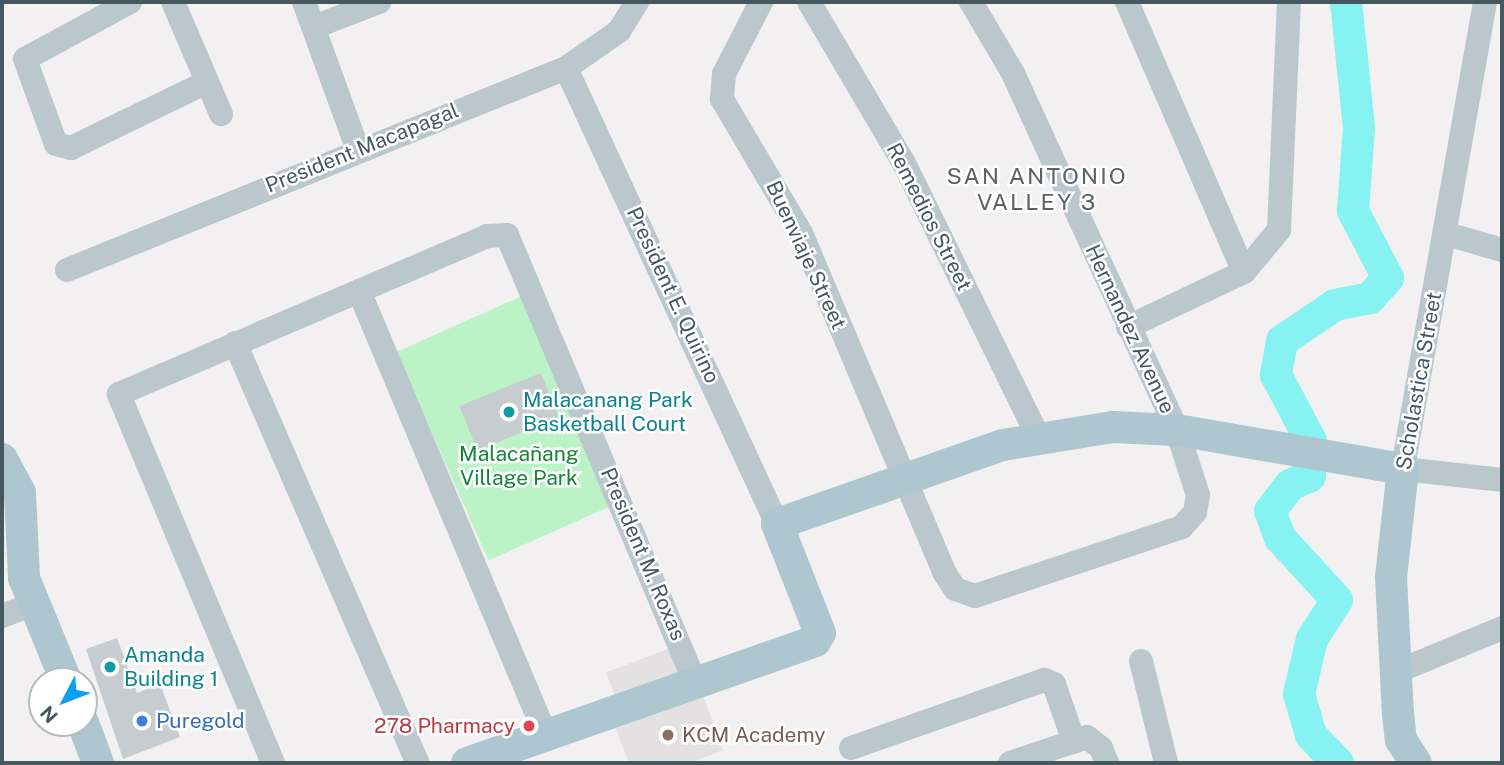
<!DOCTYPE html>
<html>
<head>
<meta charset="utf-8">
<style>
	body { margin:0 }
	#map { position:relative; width:1504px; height:765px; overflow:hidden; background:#f2f0f0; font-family:"Public Sans",sans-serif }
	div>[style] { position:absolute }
	.education>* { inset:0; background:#e3e1e2; transform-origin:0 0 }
	.green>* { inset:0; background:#bbf2c6; transform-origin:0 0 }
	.river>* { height:32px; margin:-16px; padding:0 16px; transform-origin:16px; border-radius:16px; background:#86f2f2 }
	.building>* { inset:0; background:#c6ccd0; transform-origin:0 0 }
	.minor>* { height:24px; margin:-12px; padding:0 12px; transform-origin:12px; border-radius:12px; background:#bac8ce }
	.major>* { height:32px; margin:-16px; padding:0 16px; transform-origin:16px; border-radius:16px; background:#aec6d0 }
	.dots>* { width:19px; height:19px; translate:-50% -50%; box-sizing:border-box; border:4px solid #fff; border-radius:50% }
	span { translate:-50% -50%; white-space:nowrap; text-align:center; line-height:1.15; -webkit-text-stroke:5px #fff; paint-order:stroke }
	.street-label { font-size:21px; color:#46585f }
	.culture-label { font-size:21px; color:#0d838f }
	.left { translate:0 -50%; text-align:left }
	.park-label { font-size:21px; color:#118633 }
	.shop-label { font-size:21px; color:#366cbe }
	.health-label { font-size:21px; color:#be3a42 }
	.right { translate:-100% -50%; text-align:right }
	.education-label { font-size:21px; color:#785e54 }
	.neighbourhood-label { font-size:23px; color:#5c6265; letter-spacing:2px }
	.frame { position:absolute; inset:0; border:4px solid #46585f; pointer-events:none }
	.north { position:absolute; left:28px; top:667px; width:70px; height:70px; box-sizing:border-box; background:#fff; border:2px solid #b5bcbf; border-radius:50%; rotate:228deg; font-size:19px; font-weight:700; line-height:28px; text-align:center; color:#46585f }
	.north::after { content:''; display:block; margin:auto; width:24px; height:32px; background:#0c9ef0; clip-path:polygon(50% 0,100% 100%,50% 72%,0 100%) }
</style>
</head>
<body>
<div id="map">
	<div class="education">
		<div style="left:678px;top:645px;width:31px;height:77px;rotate:69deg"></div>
		<div style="clip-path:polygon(701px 690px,723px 750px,691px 763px,629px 763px,612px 719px)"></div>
	</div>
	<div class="green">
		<div style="left:522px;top:296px;width:228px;height:138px;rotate:66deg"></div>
	</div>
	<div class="river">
		<div style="left:1338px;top:763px;width:39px;rotate:-134deg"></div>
		<div style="left:1311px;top:735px;width:43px;rotate:-106.3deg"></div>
		<div style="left:1299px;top:694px;width:57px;rotate:-76.7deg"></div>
		<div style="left:1312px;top:639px;width:46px;rotate:-57.3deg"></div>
		<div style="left:1337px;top:600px;width:84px;rotate:-132.6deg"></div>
		<div style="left:1280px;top:538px;width:29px;rotate:-110deg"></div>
		<div style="left:1270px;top:511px;width:33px;rotate:-52deg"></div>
		<div style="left:1290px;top:485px;width:22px;rotate:-24deg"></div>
		<div style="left:1310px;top:476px;width:35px;rotate:-88deg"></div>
		<div style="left:1311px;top:441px;width:75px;rotate:-117.9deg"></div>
		<div style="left:1276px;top:375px;width:35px;rotate:-80deg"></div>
		<div style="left:1282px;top:341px;width:64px;rotate:-34.2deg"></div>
		<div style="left:1335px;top:305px;width:36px;rotate:-11deg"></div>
		<div style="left:1370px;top:298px;width:27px;rotate:-48deg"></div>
		<div style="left:1388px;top:278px;width:76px;rotate:-117.6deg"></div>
		<div style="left:1353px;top:211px;width:83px;rotate:-85.9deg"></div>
		<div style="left:1359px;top:128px;width:127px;rotate:-95.9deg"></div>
	</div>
	<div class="building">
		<div style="left:541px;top:373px;width:48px;height:88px;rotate:68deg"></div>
		<div style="clip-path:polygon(117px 638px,137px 693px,160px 684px,180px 737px,123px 759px,86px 649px)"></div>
	</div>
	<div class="minor">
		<div style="left:130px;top:2px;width:119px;rotate:151.5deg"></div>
		<div style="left:25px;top:59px;width:90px;rotate:70deg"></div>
		<div style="left:56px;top:144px;width:16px;rotate:15deg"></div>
		<div style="left:71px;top:148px;width:151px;rotate:-25.9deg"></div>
		<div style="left:173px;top:2px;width:122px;rotate:66.8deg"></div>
		<div style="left:304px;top:2px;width:158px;rotate:70deg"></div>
		<div style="left:761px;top:2px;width:81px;rotate:117.2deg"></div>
		<div style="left:724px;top:74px;width:25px;rotate:95deg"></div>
		<div style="left:722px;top:99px;width:156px;rotate:59.5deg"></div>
		<div style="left:801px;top:233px;width:368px;rotate:67.1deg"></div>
		<div style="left:944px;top:572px;width:20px;rotate:57deg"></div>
		<div style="left:955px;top:589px;width:21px;rotate:19deg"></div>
		<div style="left:975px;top:596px;width:218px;rotate:-18.4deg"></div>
		<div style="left:1182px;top:527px;width:20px;rotate:-49deg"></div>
		<div style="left:1195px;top:512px;width:17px;rotate:-80deg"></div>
		<div style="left:1198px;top:495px;width:68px;rotate:-107.9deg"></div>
		<div style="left:1177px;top:430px;width:391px;rotate:-114.7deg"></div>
		<div style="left:1014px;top:75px;width:85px;rotate:-120.5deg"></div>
		<div style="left:809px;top:2px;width:187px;rotate:59.5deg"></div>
		<div style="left:904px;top:163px;width:305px;rotate:63.9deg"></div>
		<div style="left:1127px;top:2px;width:294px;rotate:66.6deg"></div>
		<div style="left:1485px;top:2px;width:474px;rotate:100deg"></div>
		<div style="left:1403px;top:469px;width:100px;rotate:6.3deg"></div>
		<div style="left:314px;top:27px;width:70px;rotate:-21deg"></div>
		<div style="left:566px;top:68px;width:502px;rotate:65.17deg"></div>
		<div style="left:1447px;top:234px;width:57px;rotate:16.2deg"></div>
		<div style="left:67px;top:270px;width:538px;rotate:-22.04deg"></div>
		<div style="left:566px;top:68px;width:65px;rotate:-34.9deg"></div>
		<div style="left:619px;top:31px;width:34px;rotate:-58deg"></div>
		<div style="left:359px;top:291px;width:480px;rotate:67.2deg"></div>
		<div style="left:1128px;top:327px;width:128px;rotate:-25.4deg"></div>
		<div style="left:1244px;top:272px;width:55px;rotate:-50.2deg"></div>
		<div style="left:1279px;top:230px;width:228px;rotate:-87.5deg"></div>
		<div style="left:235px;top:343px;width:458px;rotate:66.5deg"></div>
		<div style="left:2px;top:616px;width:34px;rotate:-21deg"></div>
		<div style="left:1141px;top:661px;width:105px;rotate:76.2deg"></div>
		<div style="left:1396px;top:672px;width:115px;rotate:-22.5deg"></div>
		<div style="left:851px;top:748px;width:205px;rotate:-19.4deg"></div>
		<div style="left:1044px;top:680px;width:11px;rotate:22deg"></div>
		<div style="left:1054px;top:684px;width:61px;rotate:71deg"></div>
		<div style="left:273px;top:763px;width:400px;rotate:-112.7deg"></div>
		<div style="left:119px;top:394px;width:401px;rotate:-23.2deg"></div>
		<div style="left:488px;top:236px;width:19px;rotate:-3deg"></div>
		<div style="left:507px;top:235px;width:483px;rotate:67.2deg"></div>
		<div style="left:1010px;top:763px;width:81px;rotate:-18.7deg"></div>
		<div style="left:1087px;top:737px;width:18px;rotate:38deg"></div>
		<div style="left:1101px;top:748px;width:16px;rotate:68deg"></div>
	</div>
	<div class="major">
		<div style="left:2px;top:459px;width:38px;rotate:62deg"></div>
		<div style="left:20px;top:493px;width:85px;rotate:87.3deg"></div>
		<div style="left:24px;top:578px;width:111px;rotate:67.8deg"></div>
		<div style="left:83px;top:723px;width:43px;rotate:69.4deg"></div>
		<div style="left:467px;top:763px;width:369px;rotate:-19.3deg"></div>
		<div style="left:815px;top:641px;width:9px;rotate:-58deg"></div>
		<div style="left:820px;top:633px;width:117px;rotate:-111.5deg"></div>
		<div style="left:777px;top:524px;width:239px;rotate:-19.3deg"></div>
		<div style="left:1003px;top:445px;width:111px;rotate:-9.3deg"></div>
		<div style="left:1113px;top:427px;width:64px;rotate:2.7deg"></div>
		<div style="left:1177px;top:430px;width:229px;rotate:9.8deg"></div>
		<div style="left:1403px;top:469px;width:109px;rotate:96.3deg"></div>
		<div style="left:1391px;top:577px;width:136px;rotate:87.1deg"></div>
		<div style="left:1398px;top:713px;width:27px;rotate:84deg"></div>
		<div style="left:1401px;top:740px;width:27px;rotate:57deg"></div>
	</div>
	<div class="dots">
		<div style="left:509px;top:412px;background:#0f9aa8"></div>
		<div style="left:110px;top:667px;background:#0f9aa8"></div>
		<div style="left:142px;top:721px;background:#3f7fe0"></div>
		<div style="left:529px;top:726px;background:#e0444e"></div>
		<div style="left:668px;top:735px;background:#8d6e63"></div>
	</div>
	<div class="street-label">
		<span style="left:362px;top:148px;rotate:-22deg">President Macapagal</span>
		<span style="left:929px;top:217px;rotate:63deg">Remedios Street</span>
		<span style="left:806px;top:255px;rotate:65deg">Buenviaje Street</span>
		<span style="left:673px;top:295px;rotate:65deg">President E. Quirino</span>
		<span style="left:1130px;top:329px;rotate:65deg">Hernandez Avenue</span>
		<span style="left:1419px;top:381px;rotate:-80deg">Scholastica Street</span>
		<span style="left:643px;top:554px;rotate:67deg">President M. Roxas</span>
	</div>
	<div class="culture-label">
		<span class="left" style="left:523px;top:412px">Malacanang Park<br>Basketball Court</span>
		<span class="left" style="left:124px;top:667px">Amanda<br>Building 1</span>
	</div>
	<div class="park-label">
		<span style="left:519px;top:466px">Malacañang<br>Village Park</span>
	</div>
	<div class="shop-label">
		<span class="left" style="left:156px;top:721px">Puregold</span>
	</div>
	<div class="health-label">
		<span class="right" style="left:515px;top:726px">278 Pharmacy</span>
	</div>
	<div class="education-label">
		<span class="left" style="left:682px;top:735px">KCM Academy</span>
	</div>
	<div class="neighbourhood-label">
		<span style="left:1037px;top:189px">SAN ANTONIO<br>VALLEY 3</span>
	</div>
	<div class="frame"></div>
	<div class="north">N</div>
</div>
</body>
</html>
